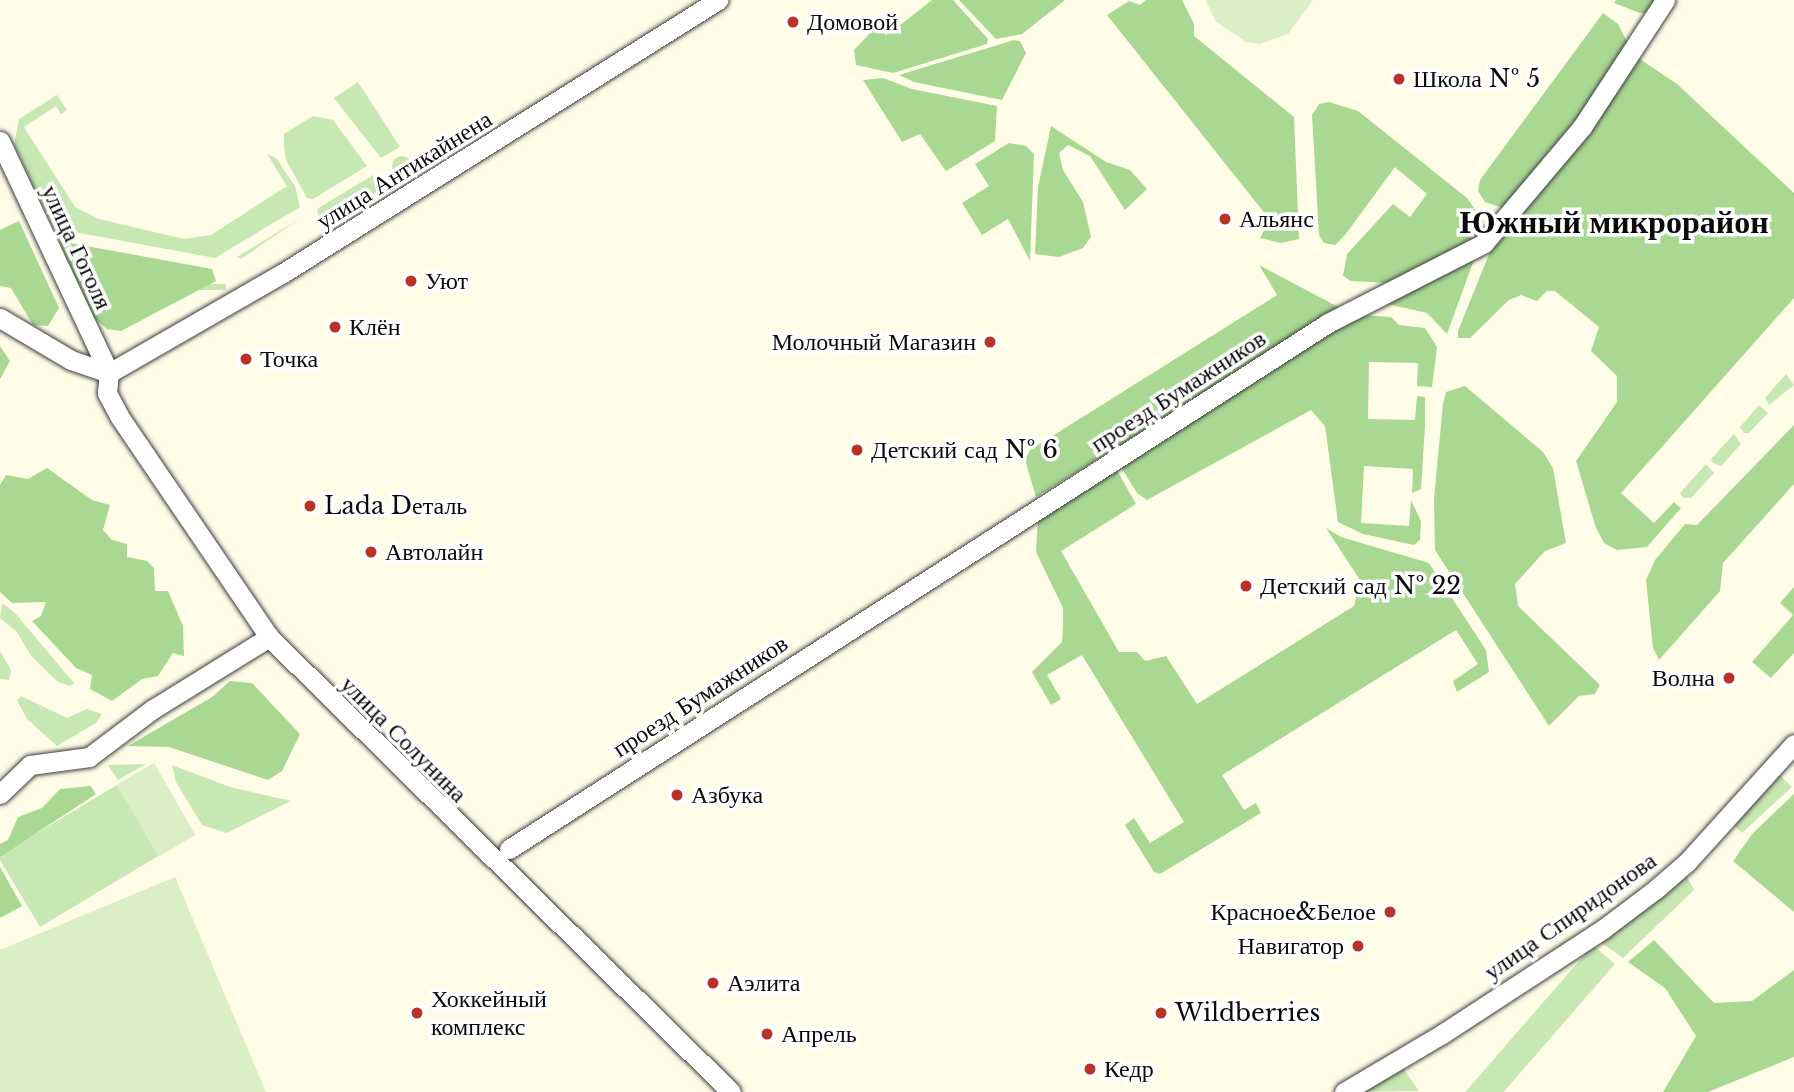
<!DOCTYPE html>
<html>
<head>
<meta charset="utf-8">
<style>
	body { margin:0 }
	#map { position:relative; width:1794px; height:1092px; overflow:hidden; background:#fffde7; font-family:"Libre Baskerville",serif }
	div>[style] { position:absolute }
	.green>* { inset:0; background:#c7e7b3; transform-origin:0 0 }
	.round { border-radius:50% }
	.forest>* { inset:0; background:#a8d892 }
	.pitch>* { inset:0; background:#daefc4; transform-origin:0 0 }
	.roads { filter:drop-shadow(0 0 2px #3d3d3d) drop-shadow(0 0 2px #3d3d3d) }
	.minor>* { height:19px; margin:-9.5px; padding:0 9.5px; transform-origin:9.5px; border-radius:9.5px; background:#fff }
	.dots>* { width:19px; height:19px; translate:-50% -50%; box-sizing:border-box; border:4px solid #fff; border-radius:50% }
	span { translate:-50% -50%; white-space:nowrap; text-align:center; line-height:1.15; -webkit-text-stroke:7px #fff; paint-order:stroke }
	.poi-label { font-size:24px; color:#0a0a0a }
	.left { translate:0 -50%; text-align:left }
	.right { translate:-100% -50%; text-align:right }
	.street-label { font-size:24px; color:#0a0a0a }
	.district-label { font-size:32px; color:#0a0a0a; font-weight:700 }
</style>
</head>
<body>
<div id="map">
	<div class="green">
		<div style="clip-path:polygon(358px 82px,400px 147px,381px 158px,334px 98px)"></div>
		<div style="clip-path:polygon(57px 95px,67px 110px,61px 114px,56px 106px,24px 127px,75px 207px,99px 219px,184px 239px,211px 235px,287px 186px,267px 154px,276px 158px,295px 186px,300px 207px,215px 258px,53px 228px,14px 145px,19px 119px)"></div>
		<div style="clip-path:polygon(313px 116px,333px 120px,367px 166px,313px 199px,307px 198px,286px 160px,284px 146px,284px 134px)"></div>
		<div class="round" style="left:392px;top:156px;width:20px;height:20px"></div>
		<div style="clip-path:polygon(373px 175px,379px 192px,335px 220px,319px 219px,317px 209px)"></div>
		<div style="clip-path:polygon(301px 218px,241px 259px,237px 257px)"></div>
		<div style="left:226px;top:284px;width:6px;height:123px;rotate:90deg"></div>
		<div style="clip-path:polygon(1786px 374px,1794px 385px,1769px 405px,1765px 398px)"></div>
		<div style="clip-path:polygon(1759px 405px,1768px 413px,1749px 433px,1744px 433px,1740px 427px)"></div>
		<div style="clip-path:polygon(1734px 434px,1741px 444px,1721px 466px,1713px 463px,1711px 459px)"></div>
		<div style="clip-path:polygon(1706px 464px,1714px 473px,1691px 498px,1683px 498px,1680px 493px)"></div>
		<div style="clip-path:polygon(2px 603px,15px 613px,74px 683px,70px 686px,58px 682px,32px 657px,16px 631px,0 618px)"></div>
		<div style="clip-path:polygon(0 651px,11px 670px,9px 680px,0 679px)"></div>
		<div style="clip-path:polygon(21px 696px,67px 718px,87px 709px,102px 714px,96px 723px,57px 746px,27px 719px,17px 700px)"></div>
		<div style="clip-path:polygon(146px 764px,118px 780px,108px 765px)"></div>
		<div style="clip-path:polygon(172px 765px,230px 787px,291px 801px,227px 833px,202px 825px,176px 782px)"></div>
		<div style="clip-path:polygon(1770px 766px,1792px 787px,1742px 833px,1725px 817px)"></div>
		<div style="left:117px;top:785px;width:82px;height:139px;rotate:59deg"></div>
		<div style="clip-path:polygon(1678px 872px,1687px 877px,1694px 890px,1623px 958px,1599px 941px)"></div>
		<div style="left:1593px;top:945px;width:29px;height:204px;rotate:41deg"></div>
		<div style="clip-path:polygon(1401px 1065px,1419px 1091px,1337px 1092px)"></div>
	</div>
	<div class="forest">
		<div style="clip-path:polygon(932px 0,953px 0,988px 39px,987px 44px,893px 73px,856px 65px,854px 50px,881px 22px,890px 33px)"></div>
		<div style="clip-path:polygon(959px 0,1065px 0,1022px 34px,996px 39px)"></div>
		<div style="clip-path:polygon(1146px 0,1182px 0,1194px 24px,1194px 36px,1294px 117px,1299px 239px,1281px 243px,1260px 238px,1270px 220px,1107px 15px,1129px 1px,1140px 5px)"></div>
		<div style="clip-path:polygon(1616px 0,1655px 0,1646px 13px,1640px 13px,1614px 3px)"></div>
		<div style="clip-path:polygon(1603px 13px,1618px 24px,1628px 44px,1599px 92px,1504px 208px,1485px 202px,1478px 191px,1480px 180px)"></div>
		<div style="clip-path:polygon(1014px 40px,1020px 41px,1026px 53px,1002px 100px,914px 82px,899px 75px)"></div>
		<div style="clip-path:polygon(1637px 57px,1677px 84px,1794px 193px,1794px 298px,1621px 493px,1654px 523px,1674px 502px,1681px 508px,1647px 547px,1617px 550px,1604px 543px,1596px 528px,1576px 461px,1617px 402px,1617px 376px,1591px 351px,1599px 327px,1555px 291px,1547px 291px,1537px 301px,1521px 295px,1509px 300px,1470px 338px,1458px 338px,1458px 331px,1494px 242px)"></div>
		<div style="clip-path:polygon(883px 78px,912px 89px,997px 106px,995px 141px,946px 171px,920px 134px,902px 142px,863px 80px)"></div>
		<div style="clip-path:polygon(1329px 102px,1358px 111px,1467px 198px,1483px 221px,1476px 237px,1389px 283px,1351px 281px,1343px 276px,1347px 254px,1393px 204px,1410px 217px,1427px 194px,1395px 167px,1345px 235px,1335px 245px,1324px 243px,1319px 235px,1312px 115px,1319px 104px)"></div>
		<div style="clip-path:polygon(1051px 126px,1106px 162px,1130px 170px,1147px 189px,1125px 210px,1090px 156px,1068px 145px,1059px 153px,1063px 170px,1083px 202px,1091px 237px,1083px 248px,1059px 257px,1035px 254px,1038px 187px)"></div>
		<div style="clip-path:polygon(1009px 143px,1026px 146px,1034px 154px,1030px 261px,1008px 219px,982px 235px,962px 203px,989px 186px,975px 164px)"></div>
		<div style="clip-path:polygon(19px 221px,59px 308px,48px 326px,33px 325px,11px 288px,0 286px,0 230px)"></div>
		<div style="clip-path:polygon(59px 241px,212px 269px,216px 281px,121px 331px,107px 329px,94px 318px)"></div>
		<div style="clip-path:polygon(1476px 254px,1447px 334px,1427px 313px,1383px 303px)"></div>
		<div style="clip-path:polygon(1259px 265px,1342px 309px,1036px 497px,1025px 460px,1030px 450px,1277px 295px)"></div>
		<div style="clip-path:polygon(1360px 315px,1391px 317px,1399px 325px,1425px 328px,1437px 347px,1432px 387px,1417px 386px,1418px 363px,1369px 362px,1368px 419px,1415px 420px,1417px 396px,1425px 397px,1425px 426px,1421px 489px,1412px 493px,1413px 469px,1364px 466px,1361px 523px,1409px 526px,1411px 500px,1421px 521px,1420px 540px,1414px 545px,1363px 534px,1338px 522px,1325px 426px,1311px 410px,1147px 500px,1137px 493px,1121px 467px,1199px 409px)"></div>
		<div style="clip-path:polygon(0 346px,10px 361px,0 379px)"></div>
		<div style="clip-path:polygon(1465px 386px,1543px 452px,1553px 468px,1566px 543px,1545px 551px,1515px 584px,1518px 606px,1600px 685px,1595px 694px,1579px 696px,1549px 726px,1435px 550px,1434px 499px,1443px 404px,1446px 392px)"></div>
		<div style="clip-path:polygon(1794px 425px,1794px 484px,1723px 563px,1720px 591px,1659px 660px,1653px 648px,1646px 580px,1655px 560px,1685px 524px,1697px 525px)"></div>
		<div style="clip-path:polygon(1114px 465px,1136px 504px,1061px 551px,1119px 652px,1137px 652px,1145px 661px,1166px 656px,1197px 704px,1354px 606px,1360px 580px,1326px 528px,1341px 537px,1429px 563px,1486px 650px,1489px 672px,1457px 692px,1453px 681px,1478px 664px,1456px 630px,1222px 775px,1244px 810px,1256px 803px,1261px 813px,1160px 874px,1154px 872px,1125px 825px,1134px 818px,1150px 843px,1184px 822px,1082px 655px,1047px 675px,1061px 699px,1051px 705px,1032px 672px,1062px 642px,1063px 627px,1063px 608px,1036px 552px,1038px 515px)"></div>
		<div style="clip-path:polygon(47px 468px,92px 500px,110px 505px,103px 530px,112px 540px,127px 544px,127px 557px,147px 561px,154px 568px,155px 591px,168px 591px,183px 626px,184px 656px,173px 653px,158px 676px,142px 679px,112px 701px,90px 689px,92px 675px,76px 668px,32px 621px,41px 616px,46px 602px,12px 603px,0 592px,0 485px,6px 475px,28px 479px)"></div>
		<div style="clip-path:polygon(1794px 587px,1794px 653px,1771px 678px,1752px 662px,1793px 615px,1780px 603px)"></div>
		<div style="clip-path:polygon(230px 681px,252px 683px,300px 734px,282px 771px,268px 780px,169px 747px,128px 746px,212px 697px)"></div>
		<div style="clip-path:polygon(91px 786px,96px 794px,0 857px,0 844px,8px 840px,18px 817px,42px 808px,60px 789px)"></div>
		<div style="clip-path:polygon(1794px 794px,1794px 912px,1733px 861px,1753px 833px)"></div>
		<div style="clip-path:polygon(0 867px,22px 906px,0 918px)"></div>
		<div style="clip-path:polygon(1654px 940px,1714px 1003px,1752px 1001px,1794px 970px,1794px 1057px,1708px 1092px,1663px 1092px,1696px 1036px,1665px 988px,1628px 962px)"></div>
	</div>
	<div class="pitch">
		<div style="clip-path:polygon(1206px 0,1313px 0,1288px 34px,1260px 44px,1246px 42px,1215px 21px)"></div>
		<div style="left:154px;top:763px;width:83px;height:43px;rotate:60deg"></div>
		<div style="clip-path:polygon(175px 877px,266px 1092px,0 1092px,0 950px)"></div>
	</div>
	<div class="roads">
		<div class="minor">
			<div style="left:0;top:141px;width:256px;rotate:64.8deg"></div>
			<div style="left:0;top:318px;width:82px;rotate:30.6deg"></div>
			<div style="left:71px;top:360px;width:40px;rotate:18.9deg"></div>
			<div style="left:109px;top:373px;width:20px;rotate:96deg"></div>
			<div style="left:107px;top:393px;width:26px;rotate:62deg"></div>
			<div style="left:119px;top:416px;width:267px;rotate:55.8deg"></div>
			<div style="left:269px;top:637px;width:648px;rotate:44.56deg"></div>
			<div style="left:109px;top:373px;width:201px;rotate:-29.9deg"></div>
			<div style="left:283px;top:273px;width:514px;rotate:-32.11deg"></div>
			<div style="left:0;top:794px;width:42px;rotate:-44deg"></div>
			<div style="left:30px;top:765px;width:60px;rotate:-7.7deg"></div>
			<div style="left:89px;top:757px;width:80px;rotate:-36.9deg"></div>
			<div style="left:153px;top:709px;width:137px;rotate:-31.8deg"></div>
			<div style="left:509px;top:849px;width:973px;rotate:-32.71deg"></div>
			<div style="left:1328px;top:323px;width:175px;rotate:-27.1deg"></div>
			<div style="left:1484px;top:243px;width:152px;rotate:-49.8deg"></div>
			<div style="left:1582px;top:127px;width:152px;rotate:-56.8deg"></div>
			<div style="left:1344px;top:1092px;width:114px;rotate:-30.6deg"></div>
			<div style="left:1442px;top:1034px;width:192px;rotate:-33.1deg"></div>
			<div style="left:1603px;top:929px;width:66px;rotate:-37deg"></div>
			<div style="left:1656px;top:889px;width:41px;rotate:-41.1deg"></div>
			<div style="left:1687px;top:862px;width:159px;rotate:-47.8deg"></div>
		</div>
	</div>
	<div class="dots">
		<div style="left:793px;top:22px;background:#b83225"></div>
		<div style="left:1399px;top:79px;background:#b83225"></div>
		<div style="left:1225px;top:219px;background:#b83225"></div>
		<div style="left:411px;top:281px;background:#b83225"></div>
		<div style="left:335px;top:327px;background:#b83225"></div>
		<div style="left:990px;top:342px;background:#b83225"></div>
		<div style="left:246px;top:359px;background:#b83225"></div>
		<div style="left:857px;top:450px;background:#b83225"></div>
		<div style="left:310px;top:506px;background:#b83225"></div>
		<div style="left:371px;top:552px;background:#b83225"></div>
		<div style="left:1246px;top:586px;background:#b83225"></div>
		<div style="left:1729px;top:678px;background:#b83225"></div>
		<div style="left:677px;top:795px;background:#b83225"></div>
		<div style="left:1390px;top:912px;background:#b83225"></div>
		<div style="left:1358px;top:946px;background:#b83225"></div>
		<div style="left:713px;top:983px;background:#b83225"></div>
		<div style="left:417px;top:1013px;background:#b83225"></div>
		<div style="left:1161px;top:1013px;background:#b83225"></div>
		<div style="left:767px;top:1034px;background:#b83225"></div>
		<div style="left:1090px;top:1069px;background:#b83225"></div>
	</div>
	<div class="poi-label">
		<span class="left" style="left:807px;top:22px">Домовой</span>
		<span class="left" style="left:1413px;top:79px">Школа № 5</span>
		<span class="left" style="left:1239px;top:219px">Альянс</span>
		<span class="left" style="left:425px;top:281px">Уют</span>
		<span class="left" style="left:349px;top:327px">Клён</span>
		<span class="right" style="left:976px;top:342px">Молочный Магазин</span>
		<span class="left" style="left:260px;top:359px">Точка</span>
		<span class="left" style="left:871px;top:450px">Детский сад № 6</span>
		<span class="left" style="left:324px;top:506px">Lada Dеталь</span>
		<span class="left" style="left:385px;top:552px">Автолайн</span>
		<span class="left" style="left:1260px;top:586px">Детский сад № 22</span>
		<span class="right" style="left:1715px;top:678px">Волна</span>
		<span class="left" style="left:691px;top:795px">Азбука</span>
		<span class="right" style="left:1376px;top:912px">Красное&amp;Белое</span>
		<span class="right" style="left:1344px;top:946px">Навигатор</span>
		<span class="left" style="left:727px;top:983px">Аэлита</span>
		<span class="left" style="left:431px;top:1013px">Хоккейный<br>комплекс</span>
		<span class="left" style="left:1175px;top:1013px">Wildberries</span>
		<span class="left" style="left:781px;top:1034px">Апрель</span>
		<span class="left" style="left:1104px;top:1069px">Кедр</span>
	</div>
	<div class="street-label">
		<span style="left:404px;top:170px;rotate:-32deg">улица Антикайнена</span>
		<span style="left:77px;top:247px;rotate:65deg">улица Гоголя</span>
		<span style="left:1178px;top:391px;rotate:-33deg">проезд Бумажников</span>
		<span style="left:700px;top:696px;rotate:-33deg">проезд Бумажников</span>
		<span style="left:404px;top:739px;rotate:45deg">улица Солунина</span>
		<span style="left:1570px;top:916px;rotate:-35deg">улица Спиридонова</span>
	</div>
	<div class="district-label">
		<span style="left:1614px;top:222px">Южный микрорайон</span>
	</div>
</div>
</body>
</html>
